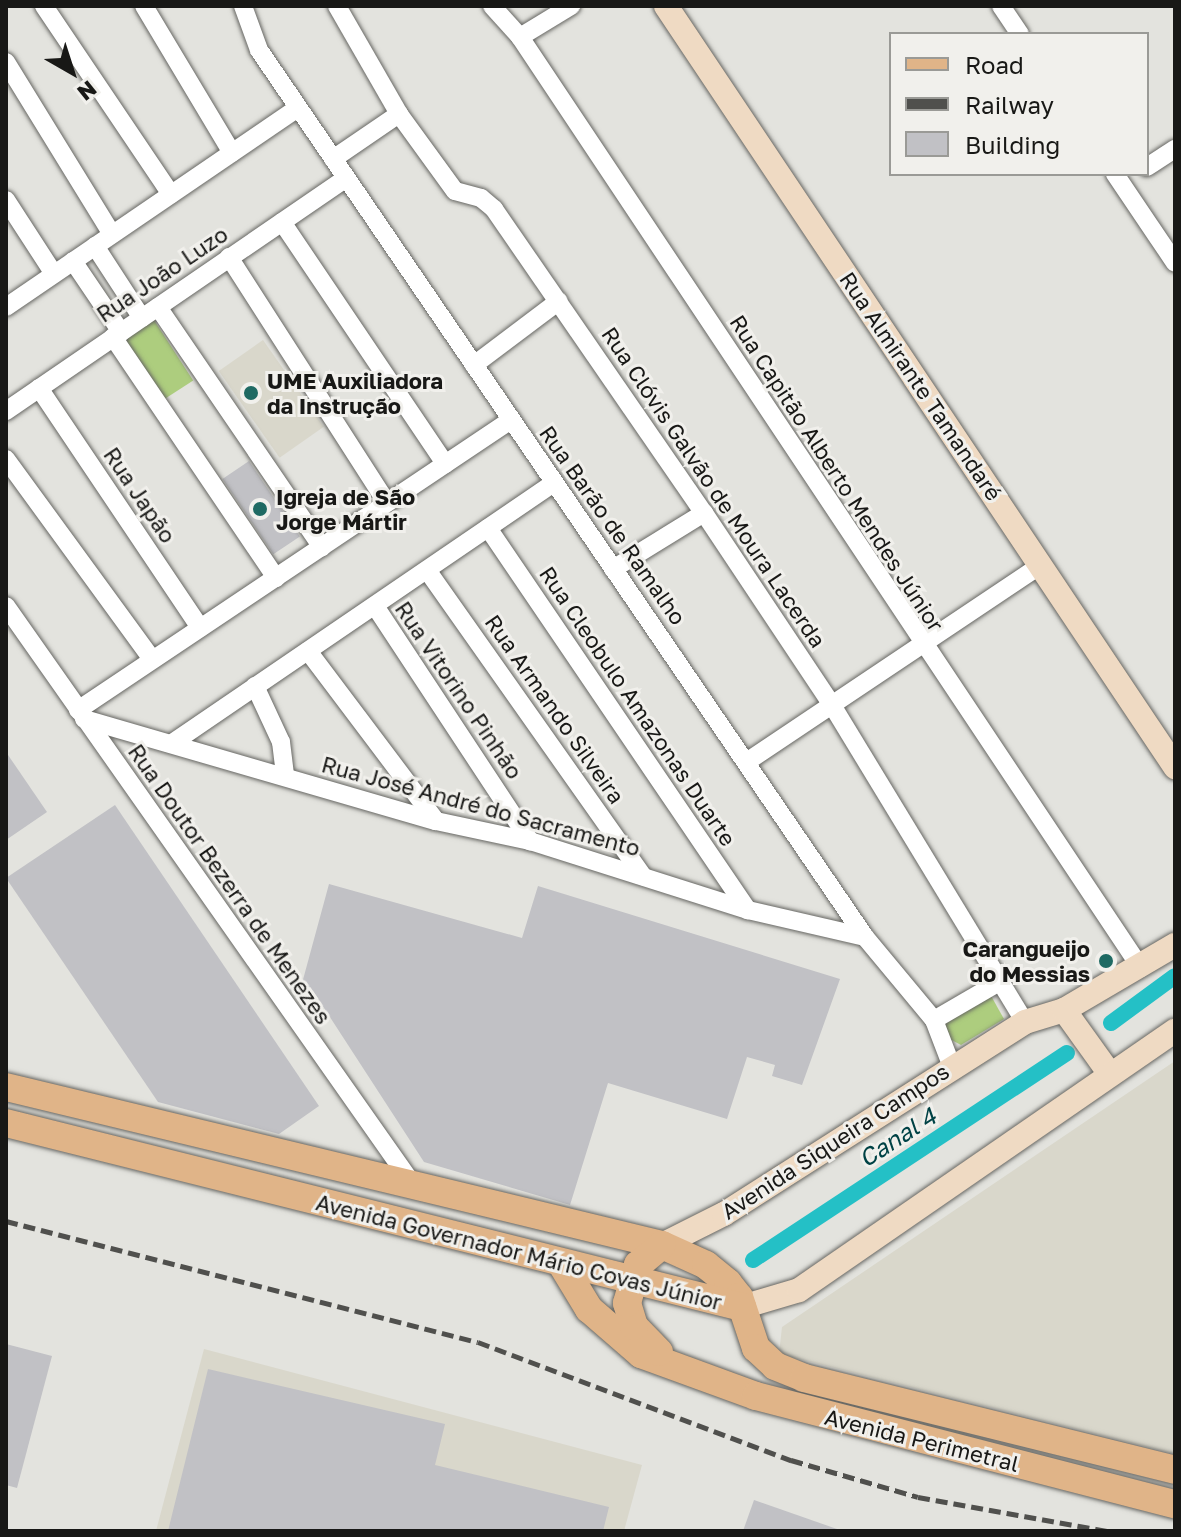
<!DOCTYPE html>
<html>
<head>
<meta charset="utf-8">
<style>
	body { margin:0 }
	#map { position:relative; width:1181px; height:1537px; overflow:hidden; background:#e3e3de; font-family:"Golos Text",sans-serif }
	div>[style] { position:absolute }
	.built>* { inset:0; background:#d9d7cb; transform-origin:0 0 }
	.green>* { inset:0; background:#adcd7e; transform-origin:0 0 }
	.canal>* { height:16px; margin:-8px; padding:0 8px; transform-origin:8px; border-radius:8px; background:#24c0c6 }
	.building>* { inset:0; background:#c1c1c5; transform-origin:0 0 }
	.roads { filter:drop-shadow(0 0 2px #666662) drop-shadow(0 0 2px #666662) }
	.street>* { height:18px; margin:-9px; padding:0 9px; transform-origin:9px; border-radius:9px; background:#fff }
	.secondary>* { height:24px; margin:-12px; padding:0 12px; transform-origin:12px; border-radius:12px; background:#efdac3 }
	.primary>* { height:28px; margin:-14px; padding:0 14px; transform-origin:14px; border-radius:14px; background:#e0b488 }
	.rail>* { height:5px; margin-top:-2.5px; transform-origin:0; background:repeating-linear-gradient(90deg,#50504d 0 12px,transparent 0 18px) }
	.dots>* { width:22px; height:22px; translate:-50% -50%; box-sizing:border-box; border:4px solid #f1f0ec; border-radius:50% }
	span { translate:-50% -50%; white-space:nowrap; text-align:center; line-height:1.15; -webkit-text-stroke:6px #f1f0ec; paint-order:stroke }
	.street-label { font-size:22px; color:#181816 }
	.poi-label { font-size:22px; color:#181816; font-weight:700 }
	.left { translate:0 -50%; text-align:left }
	.right { translate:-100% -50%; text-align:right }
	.water-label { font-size:24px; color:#004245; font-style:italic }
	.frame { position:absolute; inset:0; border:8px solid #181816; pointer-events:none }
	.legend { position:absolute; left:889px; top:32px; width:260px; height:144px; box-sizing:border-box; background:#f1f0ec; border:2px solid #9a9a96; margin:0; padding:10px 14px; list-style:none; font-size:24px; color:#181816 }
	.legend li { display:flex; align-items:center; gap:16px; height:40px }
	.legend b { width:40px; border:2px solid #9a9a96 }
	.north { position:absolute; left:32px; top:32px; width:80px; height:80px; -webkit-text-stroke:6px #f1f0ec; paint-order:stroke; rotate:141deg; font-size:22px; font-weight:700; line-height:32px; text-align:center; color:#181816 }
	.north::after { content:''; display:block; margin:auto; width:28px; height:36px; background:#181816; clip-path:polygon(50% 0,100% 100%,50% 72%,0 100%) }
</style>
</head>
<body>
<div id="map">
	<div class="built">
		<div style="left:263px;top:340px;width:106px;height:54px;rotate:55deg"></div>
		<div style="clip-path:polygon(1175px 1061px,1175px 1454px,779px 1354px,782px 1327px)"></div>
		<div style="clip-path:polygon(204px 1349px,642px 1465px,624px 1531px,156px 1531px)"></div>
	</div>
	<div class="green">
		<div style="left:154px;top:320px;width:72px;height:42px;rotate:57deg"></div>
		<div style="clip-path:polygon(990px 994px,1004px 1019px,961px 1045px,946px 1037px,942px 1025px)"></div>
	</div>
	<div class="canal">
		<div style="left:1111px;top:1023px;width:79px;rotate:-36.3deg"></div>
		<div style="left:753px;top:1260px;width:376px;rotate:-33.4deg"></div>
	</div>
	<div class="building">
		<div style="left:249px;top:461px;width:91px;height:32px;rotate:56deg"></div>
		<div style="clip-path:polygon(6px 752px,47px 812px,6px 840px)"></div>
		<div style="clip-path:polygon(115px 805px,319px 1106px,279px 1134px,158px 1102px,6px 878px)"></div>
		<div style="clip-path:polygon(329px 884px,522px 938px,538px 886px,840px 979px,802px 1085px,772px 1076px,775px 1065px,747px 1057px,727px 1119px,608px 1083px,570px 1205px,424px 1162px,313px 991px,301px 987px)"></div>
		<div style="clip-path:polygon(6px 1344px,52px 1356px,17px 1488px,6px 1485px)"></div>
		<div style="clip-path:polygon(208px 1369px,445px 1424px,435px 1465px,609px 1507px,603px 1531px,168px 1531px)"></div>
		<div style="clip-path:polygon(754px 1500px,837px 1529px,836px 1531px,743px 1531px)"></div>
	</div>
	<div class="roads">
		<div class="street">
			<div style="left:44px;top:6px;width:227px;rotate:56deg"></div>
			<div style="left:144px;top:6px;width:171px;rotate:59.1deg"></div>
			<div style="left:243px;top:6px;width:47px;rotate:70deg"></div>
			<div style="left:259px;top:50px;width:1074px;rotate:55.66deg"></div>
			<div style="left:865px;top:937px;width:108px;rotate:50.3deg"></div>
			<div style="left:934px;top:1020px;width:50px;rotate:69deg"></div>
			<div style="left:337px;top:6px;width:125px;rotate:60.1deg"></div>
			<div style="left:399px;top:114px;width:95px;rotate:54deg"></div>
			<div style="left:455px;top:191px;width:27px;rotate:15deg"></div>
			<div style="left:481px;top:198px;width:17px;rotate:40deg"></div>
			<div style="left:494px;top:209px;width:369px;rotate:55.4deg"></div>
			<div style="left:704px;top:513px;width:231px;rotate:56.3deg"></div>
			<div style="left:832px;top:705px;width:371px;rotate:58.7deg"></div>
			<div style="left:492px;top:6px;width:42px;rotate:47.9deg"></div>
			<div style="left:520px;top:37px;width:1119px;rotate:56.3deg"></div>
			<div style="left:1001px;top:6px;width:34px;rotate:56deg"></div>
			<div style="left:520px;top:37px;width:60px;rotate:-31.3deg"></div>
			<div style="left:6px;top:62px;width:202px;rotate:58.4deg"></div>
			<div style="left:333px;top:159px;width:80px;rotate:-34.3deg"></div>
			<div style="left:1147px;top:167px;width:33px;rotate:-33deg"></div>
			<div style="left:1115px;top:174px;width:107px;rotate:56deg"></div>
			<div style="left:6px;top:200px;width:88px;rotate:57deg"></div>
			<div style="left:282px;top:222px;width:292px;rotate:56deg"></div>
			<div style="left:95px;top:246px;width:86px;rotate:56.9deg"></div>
			<div style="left:229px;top:257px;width:292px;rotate:57.3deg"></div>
			<div style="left:73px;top:261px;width:86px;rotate:55.9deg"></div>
			<div style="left:6px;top:307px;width:353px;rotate:-34.3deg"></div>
			<div style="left:158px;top:307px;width:291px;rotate:55.7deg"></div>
			<div style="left:113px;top:337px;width:291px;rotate:55.9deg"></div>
			<div style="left:474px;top:365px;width:106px;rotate:-37deg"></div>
			<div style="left:39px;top:388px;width:289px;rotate:56.1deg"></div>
			<div style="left:6px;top:411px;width:412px;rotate:-34.4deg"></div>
			<div style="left:6px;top:459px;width:248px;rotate:53.9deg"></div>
			<div style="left:488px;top:528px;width:462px;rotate:55.8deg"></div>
			<div style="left:613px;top:569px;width:107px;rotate:-31.6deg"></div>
			<div style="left:427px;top:570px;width:375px;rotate:54.8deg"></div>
			<div style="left:6px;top:606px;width:709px;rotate:54.88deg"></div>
			<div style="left:375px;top:606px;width:282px;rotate:56.6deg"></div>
			<div style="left:308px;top:651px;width:213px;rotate:53deg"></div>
			<div style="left:255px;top:686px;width:62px;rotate:65.1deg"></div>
			<div style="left:281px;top:742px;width:35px;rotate:83deg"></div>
			<div style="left:78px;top:710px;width:521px;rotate:-33.81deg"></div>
			<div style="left:84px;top:719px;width:366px;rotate:16.2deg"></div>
			<div style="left:436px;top:821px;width:96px;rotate:12deg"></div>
			<div style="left:530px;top:841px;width:229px;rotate:17.6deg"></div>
			<div style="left:748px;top:910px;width:120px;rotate:13deg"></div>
			<div style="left:171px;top:744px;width:463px;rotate:-34.3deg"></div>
			<div style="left:748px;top:761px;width:353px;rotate:-33.8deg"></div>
			<div style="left:934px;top:1020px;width:78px;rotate:-30.2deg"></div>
		</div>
		<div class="secondary">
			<div style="left:666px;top:6px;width:916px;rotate:56.22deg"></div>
			<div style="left:1064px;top:1010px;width:79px;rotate:54.3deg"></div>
			<div style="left:662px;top:1245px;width:69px;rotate:-26.6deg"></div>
			<div style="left:724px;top:1214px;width:357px;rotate:-32.5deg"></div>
			<div style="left:1025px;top:1022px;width:41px;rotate:-17.1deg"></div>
			<div style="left:1064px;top:1010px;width:129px;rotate:-30.4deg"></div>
			<div style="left:742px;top:1307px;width:59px;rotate:-16.6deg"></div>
			<div style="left:799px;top:1290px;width:457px;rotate:-34.6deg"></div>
		</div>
		<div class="primary">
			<div style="left:6px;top:1087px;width:675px;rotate:13.54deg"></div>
			<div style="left:662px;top:1245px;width:48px;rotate:24.4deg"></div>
			<div style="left:706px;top:1265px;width:28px;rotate:39deg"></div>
			<div style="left:728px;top:1283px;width:18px;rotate:52deg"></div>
			<div style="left:739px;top:1297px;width:54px;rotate:71.6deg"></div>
			<div style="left:756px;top:1348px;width:26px;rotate:43deg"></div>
			<div style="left:775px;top:1366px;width:31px;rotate:22deg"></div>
			<div style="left:804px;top:1378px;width:382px;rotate:13.9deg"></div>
			<div style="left:6px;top:1123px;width:759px;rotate:14.04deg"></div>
			<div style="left:561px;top:1263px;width:54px;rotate:58.7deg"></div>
			<div style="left:589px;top:1309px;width:69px;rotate:40.9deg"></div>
			<div style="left:641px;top:1354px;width:122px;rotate:20.1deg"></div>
			<div style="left:756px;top:1396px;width:433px;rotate:14.5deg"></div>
			<div style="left:659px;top:1352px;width:36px;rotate:-134deg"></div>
			<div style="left:634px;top:1326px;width:24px;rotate:-107deg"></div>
			<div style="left:627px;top:1303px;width:40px;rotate:-74deg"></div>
			<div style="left:638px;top:1265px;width:31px;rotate:-40deg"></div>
		</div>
	</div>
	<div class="rail">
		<div style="left:6px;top:1221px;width:487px;rotate:14.4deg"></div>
		<div style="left:478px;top:1342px;width:335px;rotate:20.7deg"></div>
		<div style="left:791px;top:1460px;width:132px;rotate:16.2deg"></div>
		<div style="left:918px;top:1497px;width:192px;rotate:10.2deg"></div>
	</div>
	<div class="dots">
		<div style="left:251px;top:393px;background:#1f6a63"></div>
		<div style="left:260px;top:509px;background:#1f6a63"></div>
		<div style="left:1106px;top:961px;background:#1f6a63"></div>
	</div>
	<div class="street-label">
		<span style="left:162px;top:274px;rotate:-34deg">Rua João Luzo</span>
		<span style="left:921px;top:386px;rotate:56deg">Rua Almirante Tamandaré</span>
		<span style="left:837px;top:473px;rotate:57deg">Rua Capitão Alberto Mendes Júnior</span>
		<span style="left:714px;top:487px;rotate:56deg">Rua Clóvis Galvão de Moura Lacerda</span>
		<span style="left:140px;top:495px;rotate:56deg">Rua Japão</span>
		<span style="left:613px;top:525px;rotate:55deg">Rua Barão de Ramalho</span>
		<span style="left:459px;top:690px;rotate:56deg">Rua Vitorino Pinhão</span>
		<span style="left:638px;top:706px;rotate:56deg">Rua Cleobulo Amazonas Duarte</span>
		<span style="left:555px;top:709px;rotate:55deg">Rua Armando Silveira</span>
		<span style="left:481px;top:806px;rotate:15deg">Rua José André do Sacramento</span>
		<span style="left:230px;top:884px;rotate:55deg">Rua Doutor Bezerra de Menezes</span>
		<span style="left:835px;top:1141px;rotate:-33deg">Avenida Siqueira Campos</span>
		<span style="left:519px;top:1252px;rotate:14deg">Avenida Governador Mário Covas Júnior</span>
		<span style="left:922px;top:1440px;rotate:14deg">Avenida Perimetral</span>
	</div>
	<div class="poi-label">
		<span class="left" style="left:267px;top:393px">UME Auxiliadora<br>da Instrução</span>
		<span class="left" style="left:276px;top:509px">Igreja de São<br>Jorge Mártir</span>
		<span class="right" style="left:1090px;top:961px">Carangueijo<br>do Messias</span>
	</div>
	<div class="water-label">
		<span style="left:897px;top:1137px;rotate:-33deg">Canal 4</span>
	</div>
	<div class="frame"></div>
	<ul class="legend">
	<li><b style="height:10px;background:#e0b488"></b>Road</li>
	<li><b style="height:10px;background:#50504d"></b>Railway</li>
	<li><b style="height:22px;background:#c1c1c5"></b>Building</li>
	</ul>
	<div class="north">N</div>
</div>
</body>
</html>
